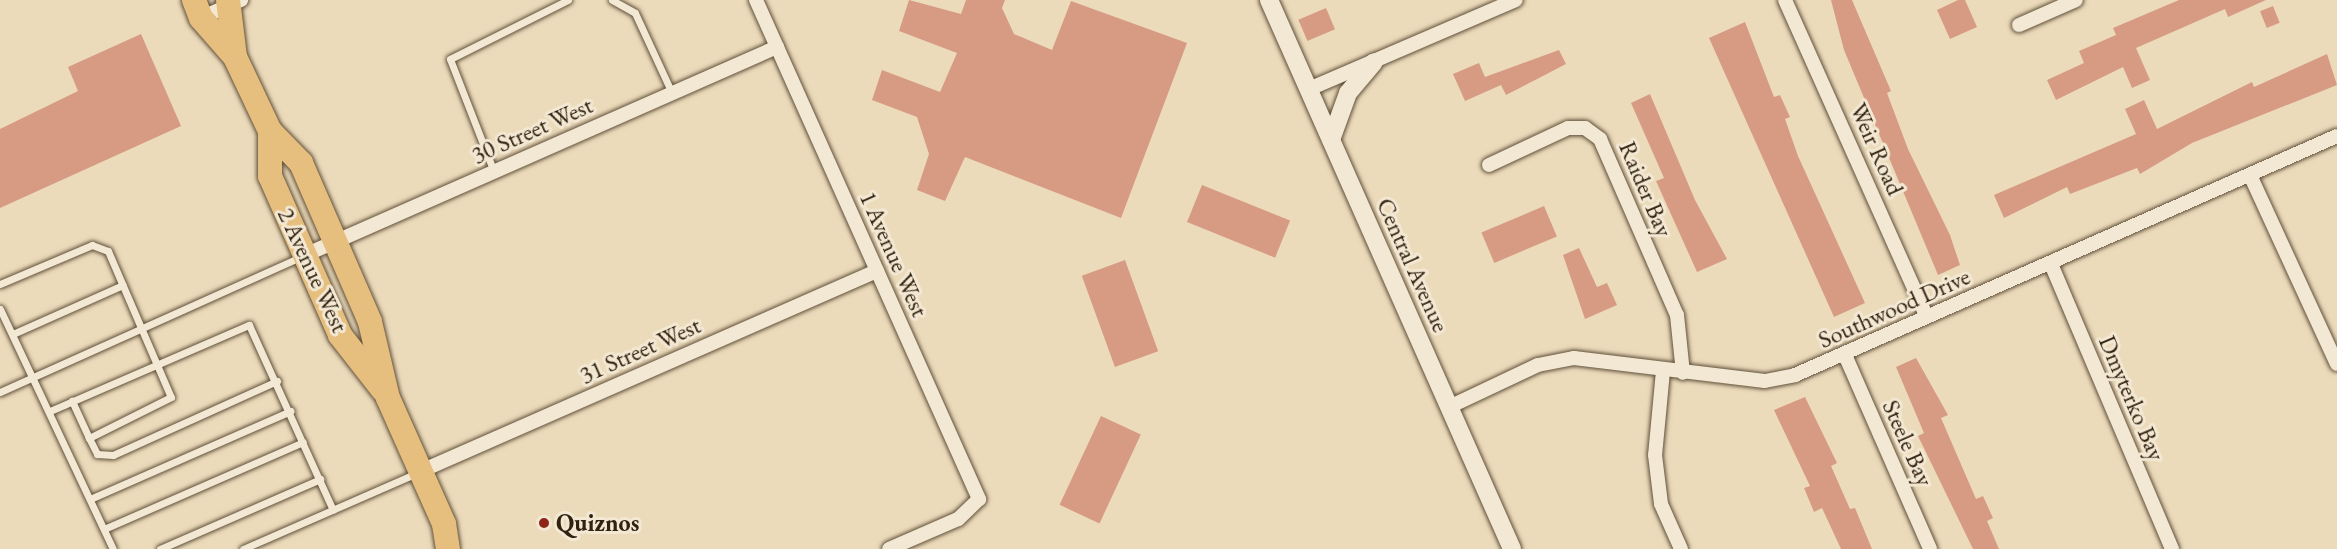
<!DOCTYPE html>
<html>
<head>
<meta charset="utf-8">
<style>
	body { margin:0 }
	#map { position:relative; width:2337px; height:549px; overflow:hidden; background:#ecdbbb; font-family:"EB Garamond",serif }
	div>[style] { position:absolute }
	.building>* { inset:0; background:#d79b83; transform-origin:0 0 }
	.roads { filter:drop-shadow(0 0 2px #60503a) drop-shadow(0 0 2px #60503a) }
	.lane>* { height:7px; margin:-3.5px; padding:0 3.5px; transform-origin:3.5px; border-radius:3.5px; background:#f3e8d3 }
	.street>* { height:14px; margin:-7px; padding:0 7px; transform-origin:7px; border-radius:7px; background:#f3e8d3 }
	.secondary>* { height:18px; margin:-9px; padding:0 9px; transform-origin:9px; border-radius:9px; background:#f3e8d3 }
	.highway>* { height:24px; margin:-12px; padding:0 12px; transform-origin:12px; border-radius:12px; background:#e6be7e }
	.dots>* { width:16px; height:16px; translate:-50% -50%; box-sizing:border-box; border:3px solid #f3e8d3; border-radius:50% }
	span { translate:-50% -50%; white-space:nowrap; text-align:center; line-height:1.15; -webkit-text-stroke:6px #f3e8d3; paint-order:stroke }
	.street-label { font-size:24px; color:#31220f }
	.poi-label { font-size:24px; color:#31220f; font-weight:700 }
	.left { translate:0 -50%; text-align:left }
</style>
</head>
<body>
<div id="map">
	<div class="building">
		<div style="clip-path:polygon(909px 0,961px 14px,966px 0,1005px 0,1002px 8px,1014px 34px,1052px 50px,1071px 1px,1187px 43px,1121px 218px,965px 157px,945px 201px,917px 190px,929px 154px,917px 117px,872px 100px,882px 70px,940px 92px,957px 53px,899px 31px)"></div>
		<div style="clip-path:polygon(1831px 0,1852px 0,1891px 91px,1887px 93px,1908px 149px,1950px 235px,1960px 265px,1938px 275px,1844px 50px)"></div>
		<div style="clip-path:polygon(1958px 0,1965px 0,1977px 27px,1950px 39px,1937px 10px)"></div>
		<div style="clip-path:polygon(2179px 0,2266px 0,2228px 17px,2225px 9px,2136px 48px,2150px 80px,2132px 88px,2123px 67px,2056px 100px,2047px 80px,2084px 63px,2079px 51px,2116px 35px,2113px 28px)"></div>
		<div style="left:2273px;top:6px;width:18px;height:14px;rotate:68deg"></div>
		<div style="left:1326px;top:8px;width:23px;height:30px;rotate:67deg"></div>
		<div style="clip-path:polygon(1745px 22px,1774px 97px,1780px 95px,1790px 117px,1785px 119px,1798px 156px,1865px 303px,1834px 317px,1709px 38px)"></div>
		<div style="clip-path:polygon(141px 34px,181px 126px,0 208px,0 129px,78px 91px,68px 67px)"></div>
		<div style="clip-path:polygon(1559px 50px,1566px 64px,1506px 95px,1501px 85px,1465px 101px,1453px 74px,1479px 63px,1485px 77px)"></div>
		<div style="clip-path:polygon(2327px 54px,2337px 85px,2192px 143px,2140px 174px,2137px 168px,2070px 194px,2067px 187px,2004px 218px,1994px 195px,2136px 134px,2125px 109px,2144px 100px,2157px 129px,2252px 82px,2254px 87px)"></div>
		<div style="clip-path:polygon(1650px 94px,1695px 200px,1727px 259px,1697px 272px,1656px 181px,1664px 178px,1631px 103px)"></div>
		<div style="left:1202px;top:185px;width:95px;height:40px;rotate:22deg"></div>
		<div style="left:1544px;top:206px;width:33px;height:68px;rotate:67deg"></div>
		<div style="clip-path:polygon(1579px 248px,1597px 287px,1607px 283px,1617px 305px,1585px 319px,1563px 255px)"></div>
		<div style="left:1125px;top:260px;width:97px;height:46px;rotate:70deg"></div>
		<div style="clip-path:polygon(1916px 358px,1948px 415px,1941px 418px,1976px 499px,1983px 496px,1993px 518px,1987px 521px,1999px 549px,1973px 549px,1918px 436px,1924px 433px,1896px 367px)"></div>
		<div style="clip-path:polygon(1805px 397px,1837px 463px,1831px 466px,1850px 509px,1855px 508px,1872px 549px,1841px 549px,1822px 508px,1814px 512px,1804px 488px,1810px 486px,1774px 410px)"></div>
		<div style="left:1101px;top:416px;width:44px;height:98px;rotate:25deg"></div>
	</div>
	<div class="roads">
		<div class="lane">
			<div style="left:612px;top:0;width:26px;rotate:29deg"></div>
			<div style="left:635px;top:13px;width:88px;rotate:65.2deg"></div>
			<div style="left:494px;top:172px;width:121px;rotate:-111.3deg"></div>
			<div style="left:450px;top:59px;width:132px;rotate:-26.6deg"></div>
			<div style="left:0;top:284px;width:100px;rotate:-23deg"></div>
			<div style="left:92px;top:245px;width:17px;rotate:21deg"></div>
			<div style="left:108px;top:251px;width:159px;rotate:66.7deg"></div>
			<div style="left:171px;top:397px;width:92px;rotate:153.4deg"></div>
			<div style="left:89px;top:438px;width:41px;rotate:-114.7deg"></div>
			<div style="left:0;top:309px;width:265px;rotate:64.8deg"></div>
			<div style="left:15px;top:333px;width:118px;rotate:-24deg"></div>
			<div style="left:0;top:392px;width:329px;rotate:-24.2deg"></div>
			<div style="left:50px;top:411px;width:217px;rotate:-23.4deg"></div>
			<div style="left:249px;top:325px;width:203px;rotate:65.6deg"></div>
			<div style="left:89px;top:438px;width:18px;rotate:63deg"></div>
			<div style="left:97px;top:454px;width:16px;rotate:4deg"></div>
			<div style="left:113px;top:455px;width:180px;rotate:-24.3deg"></div>
			<div style="left:90px;top:499px;width:219px;rotate:-23.7deg"></div>
			<div style="left:104px;top:529px;width:217px;rotate:-23.6deg"></div>
			<div style="left:160px;top:549px;width:175px;rotate:-23.6deg"></div>
			<div style="left:243px;top:549px;width:190px;rotate:-23.6deg"></div>
		</div>
		<div class="street">
			<div style="left:756px;top:0;width:547px;rotate:65.92deg"></div>
			<div style="left:979px;top:499px;width:29px;rotate:136deg"></div>
			<div style="left:958px;top:519px;width:75px;rotate:156.5deg"></div>
			<div style="left:1785px;top:0;width:347px;rotate:65.9deg"></div>
			<div style="left:201px;top:18px;width:44px;rotate:-24.2deg"></div>
			<div style="left:2019px;top:25px;width:62px;rotate:-23.7deg"></div>
			<div style="left:1309px;top:89px;width:225px;rotate:-23.3deg"></div>
			<div style="left:1489px;top:165px;width:87px;rotate:-25.1deg"></div>
			<div style="left:1568px;top:128px;width:17px"></div>
			<div style="left:1585px;top:128px;width:19px;rotate:36deg"></div>
			<div style="left:1600px;top:139px;width:192px;rotate:66.4deg"></div>
			<div style="left:1677px;top:315px;width:58px;rotate:84.1deg"></div>
			<div style="left:2250px;top:175px;width:208px;rotate:65.3deg"></div>
			<div style="left:305px;top:255px;width:516px;rotate:-23.78deg"></div>
			<div style="left:2051px;top:264px;width:310px;rotate:67deg"></div>
			<div style="left:1845px;top:355px;width:212px;rotate:66.3deg"></div>
			<div style="left:1663px;top:371px;width:84px;rotate:95.4deg"></div>
			<div style="left:1655px;top:455px;width:49px;rotate:83deg"></div>
			<div style="left:1661px;top:504px;width:49px;rotate:66deg"></div>
			<div style="left:1449px;top:407px;width:98px;rotate:-25.3deg"></div>
			<div style="left:1538px;top:365px;width:37px;rotate:-11deg"></div>
			<div style="left:1574px;top:358px;width:192px;rotate:6.9deg"></div>
			<div style="left:1765px;top:381px;width:31px;rotate:-11deg"></div>
			<div style="left:1795px;top:375px;width:592px;rotate:-23.8deg"></div>
			<div style="left:421px;top:471px;width:498px;rotate:-23.7deg"></div>
		</div>
		<div class="secondary">
			<div style="left:1269px;top:0;width:600px;rotate:66.12deg"></div>
			<div style="left:1331px;top:140px;width:50px;rotate:-70.1deg"></div>
			<div style="left:1348px;top:93px;width:40px;rotate:-50deg"></div>
		</div>
		<div class="highway">
			<div style="left:194px;top:0;width:19px;rotate:69deg"></div>
			<div style="left:201px;top:18px;width:52px;rotate:48.9deg"></div>
			<div style="left:235px;top:57px;width:82px;rotate:64.7deg"></div>
			<div style="left:270px;top:131px;width:45px;rotate:45.9deg"></div>
			<div style="left:301px;top:163px;width:173px;rotate:66.5deg"></div>
			<div style="left:370px;top:322px;width:78px;rotate:76.7deg"></div>
			<div style="left:388px;top:398px;width:138px;rotate:66deg"></div>
			<div style="left:444px;top:524px;width:25px;rotate:81deg"></div>
			<div style="left:228px;top:0;width:57px;rotate:83deg"></div>
			<div style="left:270px;top:131px;width:45px;rotate:90deg"></div>
			<div style="left:270px;top:176px;width:174px;rotate:66.2deg"></div>
			<div style="left:340px;top:335px;width:70px;rotate:52deg"></div>
		</div>
	</div>
	<div class="dots">
		<div style="left:544px;top:523px;background:#8f2418"></div>
	</div>
	<div class="street-label">
		<span style="left:532px;top:130px;rotate:-24deg">30 Street West</span>
		<span style="left:1877px;top:149px;rotate:66deg">Weir Road</span>
		<span style="left:1646px;top:189px;rotate:67deg">Raider Bay</span>
		<span style="left:894px;top:254px;rotate:66deg">1 Avenue West</span>
		<span style="left:1413px;top:265px;rotate:66deg">Central Avenue</span>
		<span style="left:313px;top:270px;rotate:65deg">2 Avenue West</span>
		<span style="left:1894px;top:308px;rotate:-24deg">Southwood Drive</span>
		<span style="left:640px;top:350px;rotate:-24deg">31 Street West</span>
		<span style="left:2132px;top:398px;rotate:67deg">Dmyterko Bay</span>
		<span style="left:1908px;top:443px;rotate:66deg">Steele Bay</span>
	</div>
	<div class="poi-label">
		<span class="left" style="left:556px;top:523px">Quiznos</span>
	</div>
</div>
</body>
</html>
